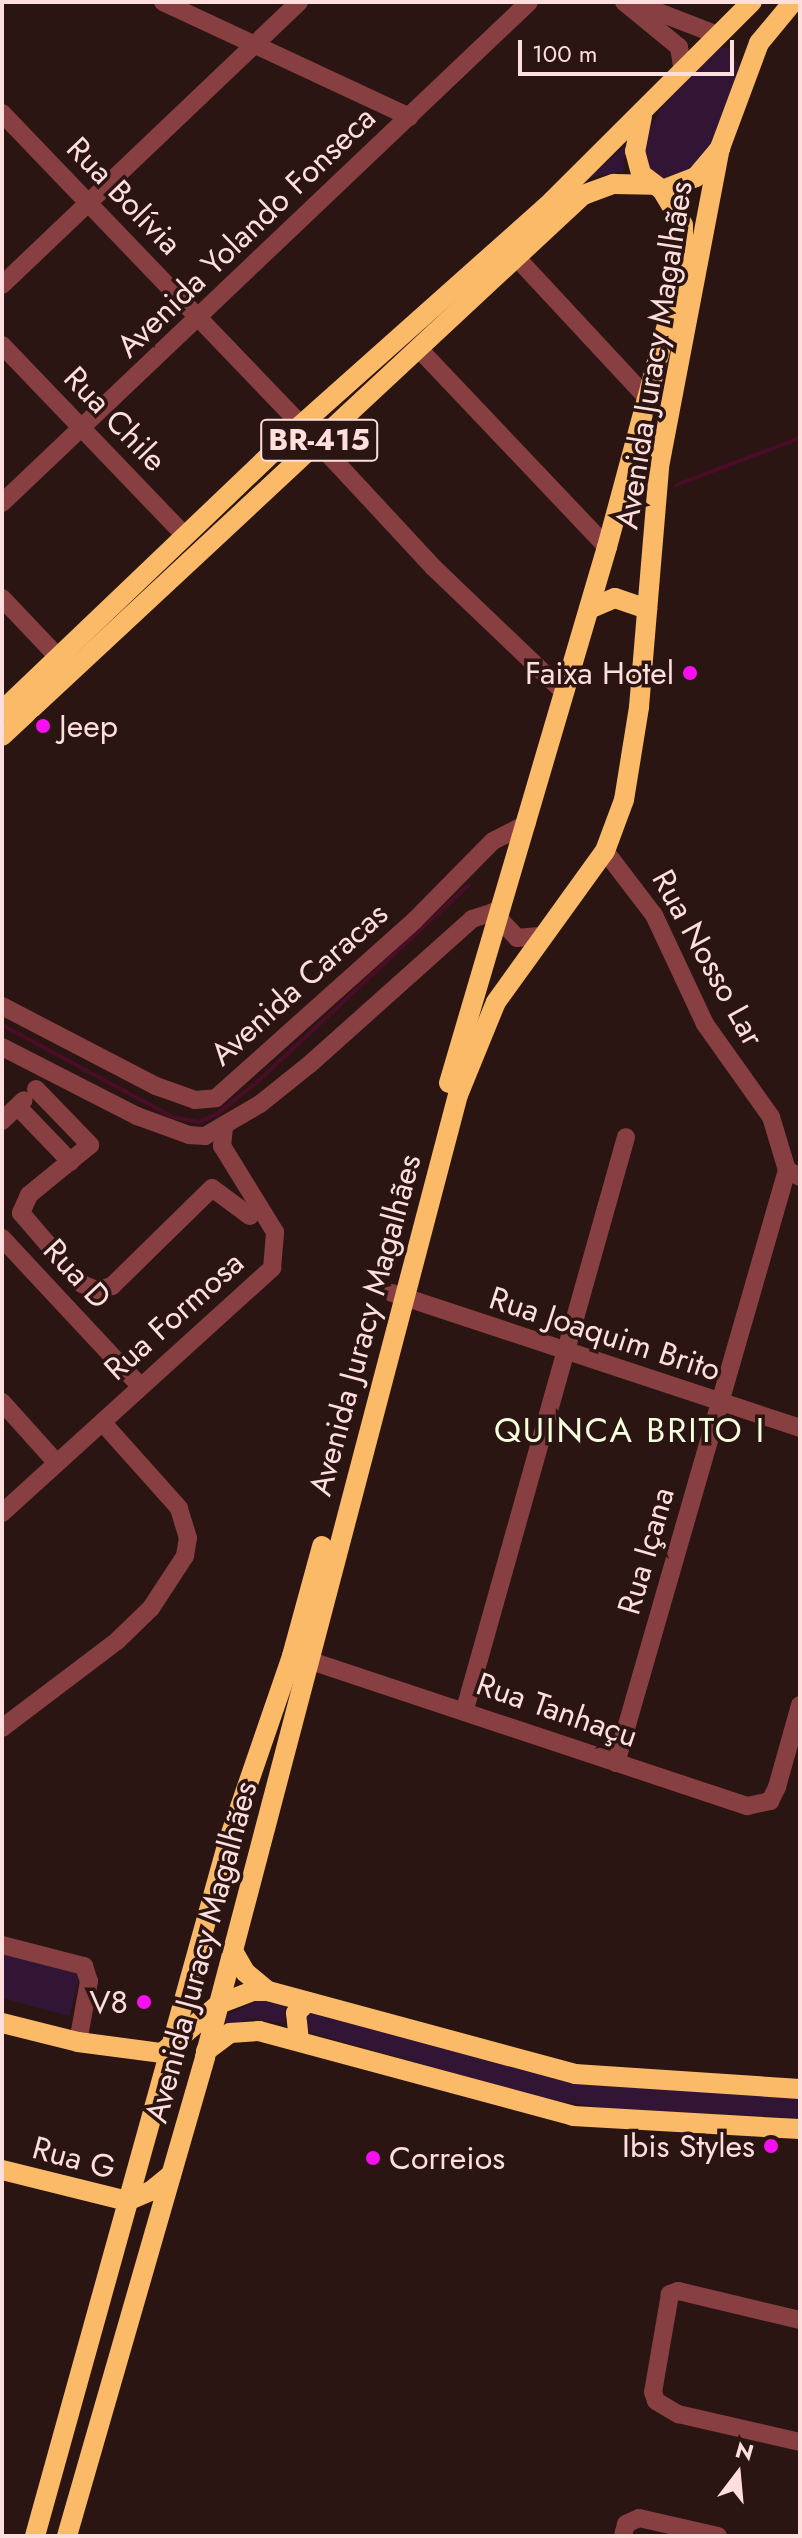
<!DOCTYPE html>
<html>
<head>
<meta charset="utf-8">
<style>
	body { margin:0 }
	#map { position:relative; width:802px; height:2538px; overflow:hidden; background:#2b1512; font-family:Jost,sans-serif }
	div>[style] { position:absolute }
	.green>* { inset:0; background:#321535 }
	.stream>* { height:4px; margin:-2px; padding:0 2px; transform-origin:2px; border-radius:2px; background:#490d27 }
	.minor>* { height:18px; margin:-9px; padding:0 9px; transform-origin:9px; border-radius:9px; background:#883f41 }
	.major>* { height:20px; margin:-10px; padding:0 10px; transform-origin:10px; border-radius:10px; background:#fbba67 }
	.dots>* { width:22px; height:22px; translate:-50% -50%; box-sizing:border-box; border:4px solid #2b1512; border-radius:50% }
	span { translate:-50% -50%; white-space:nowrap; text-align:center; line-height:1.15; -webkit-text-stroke:7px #2b1512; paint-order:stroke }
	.shield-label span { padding:2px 6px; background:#2b1512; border:2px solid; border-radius:6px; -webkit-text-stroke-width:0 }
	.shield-label { font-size:30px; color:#fedfdd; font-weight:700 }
	.street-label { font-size:32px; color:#fedfdd }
	.poi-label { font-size:32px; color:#fedfdd }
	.right { translate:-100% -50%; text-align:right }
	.left { translate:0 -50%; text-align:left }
	.neighbourhood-label { font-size:34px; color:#f5fedf; letter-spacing:2px }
	.frame { position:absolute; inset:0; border:4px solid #fedfdd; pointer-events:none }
	.north { position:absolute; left:698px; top:2434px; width:80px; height:80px; -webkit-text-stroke:6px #2b1512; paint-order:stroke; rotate:16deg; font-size:22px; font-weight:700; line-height:32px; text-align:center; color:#fedfdd }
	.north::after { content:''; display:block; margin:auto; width:28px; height:36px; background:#fedfdd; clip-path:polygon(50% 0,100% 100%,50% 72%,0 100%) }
	.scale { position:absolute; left:518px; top:40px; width:216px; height:36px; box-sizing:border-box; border:4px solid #fedfdd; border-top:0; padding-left:10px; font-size:24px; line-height:28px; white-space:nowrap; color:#fedfdd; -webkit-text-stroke:6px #2b1512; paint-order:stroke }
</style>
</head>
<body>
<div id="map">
	<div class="green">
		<div style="clip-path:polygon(716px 48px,729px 48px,739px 65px,717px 136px,690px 171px,663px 181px,646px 165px,646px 135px,660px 110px)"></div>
		<div style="clip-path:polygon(626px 145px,623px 171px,589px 178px)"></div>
		<div style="clip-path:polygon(2px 1950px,81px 1972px,69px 2016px,2px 1998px)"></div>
		<div style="clip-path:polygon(269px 1996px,293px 2001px,285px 2008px,285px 2023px,251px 2019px,219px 2029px,221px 2017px)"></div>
		<div style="clip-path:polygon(311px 2010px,497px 2056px,800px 2093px,800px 2118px,611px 2109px,546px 2099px,312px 2033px,305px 2029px,305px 2012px)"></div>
	</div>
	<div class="stream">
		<div style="left:676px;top:485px;width:133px;rotate:-20.8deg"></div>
		<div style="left:2px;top:1025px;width:194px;rotate:28.3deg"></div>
		<div style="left:173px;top:1117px;width:26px;rotate:11deg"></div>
		<div style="left:199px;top:1122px;width:20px;rotate:-24deg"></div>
		<div style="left:217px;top:1114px;width:50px;rotate:-38.5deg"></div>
		<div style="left:256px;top:1083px;width:290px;rotate:-43deg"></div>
	</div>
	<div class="minor">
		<div style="left:163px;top:2px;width:272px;rotate:25deg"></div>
		<div style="left:624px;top:2px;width:71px;rotate:39.3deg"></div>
		<div style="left:679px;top:47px;width:25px;rotate:81deg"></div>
		<div style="left:635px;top:3px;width:89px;rotate:21.1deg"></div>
		<div style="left:2px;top:113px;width:432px;rotate:46.2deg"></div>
		<div style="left:517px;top:258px;width:192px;rotate:47.1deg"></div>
		<div style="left:2px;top:285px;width:410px;rotate:-43.6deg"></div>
		<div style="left:2px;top:345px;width:263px;rotate:46.2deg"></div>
		<div style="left:419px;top:349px;width:273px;rotate:46.5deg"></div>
		<div style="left:317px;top:442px;width:171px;rotate:47.1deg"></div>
		<div style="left:433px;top:567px;width:182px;rotate:43.7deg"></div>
		<div style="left:2px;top:503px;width:727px;rotate:-43.55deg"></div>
		<div style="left:2px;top:598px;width:80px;rotate:46.5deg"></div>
		<div style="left:605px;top:851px;width:81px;rotate:52.6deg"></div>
		<div style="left:654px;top:915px;width:120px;rotate:64.9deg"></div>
		<div style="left:705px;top:1024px;width:114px;rotate:54.6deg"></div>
		<div style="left:771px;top:1117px;width:55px;rotate:73.2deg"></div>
		<div style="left:787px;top:1170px;width:15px;rotate:28deg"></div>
		<div style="left:2px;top:1006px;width:174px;rotate:27.5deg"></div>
		<div style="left:156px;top:1086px;width:41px;rotate:19.7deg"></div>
		<div style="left:195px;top:1100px;width:21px;rotate:-5deg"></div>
		<div style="left:216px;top:1098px;width:266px;rotate:-41.8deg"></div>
		<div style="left:414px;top:921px;width:112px;rotate:-45.4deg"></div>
		<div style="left:493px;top:841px;width:38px;rotate:-27deg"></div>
		<div style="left:2px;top:1047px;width:152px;rotate:27.1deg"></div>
		<div style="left:137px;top:1116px;width:55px;rotate:20.1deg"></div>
		<div style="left:189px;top:1135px;width:16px;rotate:4deg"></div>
		<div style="left:205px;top:1136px;width:64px;rotate:-30.2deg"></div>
		<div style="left:260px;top:1104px;width:64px;rotate:-38.7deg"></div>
		<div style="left:310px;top:1064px;width:217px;rotate:-41.8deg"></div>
		<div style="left:472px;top:919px;width:22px;rotate:-18deg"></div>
		<div style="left:493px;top:912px;width:35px;rotate:47deg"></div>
		<div style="left:517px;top:938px;width:25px;rotate:-5deg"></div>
		<div style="left:36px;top:1089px;width:78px;rotate:46deg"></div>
		<div style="left:90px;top:1145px;width:79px;rotate:140.7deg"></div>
		<div style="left:29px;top:1195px;width:20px;rotate:114deg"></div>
		<div style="left:21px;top:1213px;width:94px;rotate:49.3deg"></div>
		<div style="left:82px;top:1284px;width:16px;rotate:22deg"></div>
		<div style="left:97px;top:1290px;width:16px;rotate:-15deg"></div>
		<div style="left:112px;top:1286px;width:140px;rotate:-44.4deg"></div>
		<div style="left:212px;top:1188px;width:47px;rotate:36.4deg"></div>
		<div style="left:18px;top:1107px;width:76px;rotate:46.1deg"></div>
		<div style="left:2px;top:1121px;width:30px;rotate:-44deg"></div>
		<div style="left:2px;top:1238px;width:202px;rotate:47deg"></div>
		<div style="left:392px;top:1293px;width:430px;rotate:18.3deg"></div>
		<div style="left:2px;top:1402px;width:79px;rotate:48.1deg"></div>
		<div style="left:2px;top:1513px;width:365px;rotate:-42.2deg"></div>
		<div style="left:272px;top:1268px;width:36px;rotate:-85deg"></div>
		<div style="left:275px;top:1232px;width:101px;rotate:-121.6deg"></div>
		<div style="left:222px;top:1146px;width:18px;rotate:-84deg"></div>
		<div style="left:308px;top:1660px;width:463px;rotate:18.4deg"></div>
		<div style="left:747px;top:1806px;width:24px;rotate:-12deg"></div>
		<div style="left:770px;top:1801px;width:16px;rotate:-63deg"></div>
		<div style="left:777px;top:1787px;width:85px;rotate:-74.3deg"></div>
		<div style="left:465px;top:1709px;width:594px;rotate:-74.28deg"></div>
		<div style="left:2px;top:1728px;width:144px;rotate:-37.1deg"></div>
		<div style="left:117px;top:1641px;width:47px;rotate:-44.1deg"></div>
		<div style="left:151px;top:1608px;width:62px;rotate:-56.8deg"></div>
		<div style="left:185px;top:1556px;width:18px;rotate:-81deg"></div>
		<div style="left:188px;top:1538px;width:31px;rotate:-107deg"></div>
		<div style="left:179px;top:1508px;width:115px;rotate:-131.8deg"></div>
		<div style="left:616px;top:1763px;width:617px;rotate:-73.91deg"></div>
		<div style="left:2px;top:1945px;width:85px;rotate:14.4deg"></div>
		<div style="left:84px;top:1966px;width:16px;rotate:72deg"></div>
		<div style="left:89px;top:1981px;width:62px;rotate:100.2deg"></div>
		<div style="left:800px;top:2320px;width:125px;rotate:-166.6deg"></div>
		<div style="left:678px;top:2291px;width:9px;rotate:159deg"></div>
		<div style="left:670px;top:2294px;width:99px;rotate:99.8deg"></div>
		<div style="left:653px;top:2392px;width:9px;rotate:72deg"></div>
		<div style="left:656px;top:2401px;width:26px;rotate:31deg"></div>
		<div style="left:678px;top:2414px;width:125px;rotate:12.9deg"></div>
		<div style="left:623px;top:2536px;width:12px;rotate:-76deg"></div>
		<div style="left:626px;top:2524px;width:14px;rotate:-25deg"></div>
		<div style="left:639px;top:2518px;width:81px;rotate:12.8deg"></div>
	</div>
	<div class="major">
		<div style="left:642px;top:116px;width:36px;rotate:101deg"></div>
		<div style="left:635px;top:151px;width:24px;rotate:75deg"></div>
		<div style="left:641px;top:174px;width:26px;rotate:37deg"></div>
		<div style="left:662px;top:190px;width:36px;rotate:-21deg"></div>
		<div style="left:696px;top:177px;width:38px;rotate:-50deg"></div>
		<div style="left:720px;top:148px;width:112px;rotate:-69.6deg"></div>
		<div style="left:759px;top:43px;width:53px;rotate:-50.3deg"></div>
		<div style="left:589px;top:609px;width:28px;rotate:-23deg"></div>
		<div style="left:615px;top:598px;width:34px;rotate:19deg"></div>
		<div style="left:2px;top:711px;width:414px;rotate:-43.7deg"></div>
		<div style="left:301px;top:425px;width:336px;rotate:-41.7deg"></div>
		<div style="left:552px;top:201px;width:282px;rotate:-44.9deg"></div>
		<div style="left:2px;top:736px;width:794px;rotate:-42.96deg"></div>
		<div style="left:583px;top:195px;width:33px;rotate:-20deg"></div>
		<div style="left:614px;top:184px;width:39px;rotate:1deg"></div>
		<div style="left:449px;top:1083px;width:559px;rotate:-73.58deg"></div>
		<div style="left:607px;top:547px;width:292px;rotate:-74.9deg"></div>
		<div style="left:683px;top:265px;width:40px;rotate:-90deg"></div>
		<div style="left:683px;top:225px;width:41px;rotate:-121deg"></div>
		<div style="left:233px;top:1951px;width:24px;rotate:60deg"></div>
		<div style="left:245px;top:1972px;width:30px;rotate:40deg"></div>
		<div style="left:2px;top:2023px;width:78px;rotate:14deg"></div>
		<div style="left:78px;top:2042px;width:85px;rotate:7.5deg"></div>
		<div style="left:162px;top:2053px;width:75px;rotate:-40.7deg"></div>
		<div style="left:219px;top:2004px;width:36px;rotate:-21deg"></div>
		<div style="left:253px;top:1991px;width:15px"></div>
		<div style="left:268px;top:1991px;width:318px;rotate:15.1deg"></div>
		<div style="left:575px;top:2074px;width:225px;rotate:3.8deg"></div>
		<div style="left:299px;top:2041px;width:28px;rotate:-96deg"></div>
		<div style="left:296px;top:2013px;width:16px;rotate:-45deg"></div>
		<div style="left:206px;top:2051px;width:30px;rotate:-37deg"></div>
		<div style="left:230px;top:2033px;width:29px;rotate:-4deg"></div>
		<div style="left:259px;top:2031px;width:325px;rotate:15.1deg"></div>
		<div style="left:573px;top:2116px;width:227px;rotate:3.3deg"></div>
		<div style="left:2px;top:2170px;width:129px;rotate:13.9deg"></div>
		<div style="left:127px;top:2201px;width:26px;rotate:-23deg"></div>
		<div style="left:151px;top:2191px;width:26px;rotate:-39deg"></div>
		<div style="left:35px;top:2536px;width:720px;rotate:-74.46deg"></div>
		<div style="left:228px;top:1842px;width:197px;rotate:-71deg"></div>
		<div style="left:292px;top:1656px;width:114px;rotate:-74.7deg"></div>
		<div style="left:67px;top:2536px;width:498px;rotate:-73.9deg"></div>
		<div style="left:205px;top:2057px;width:995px;rotate:-75.27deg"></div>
		<div style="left:458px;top:1095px;width:100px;rotate:-67.8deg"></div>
		<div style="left:496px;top:1002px;width:186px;rotate:-54.2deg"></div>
		<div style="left:605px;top:851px;width:54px;rotate:-69.6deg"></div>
		<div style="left:624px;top:800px;width:94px;rotate:-80.8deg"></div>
		<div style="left:639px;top:707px;width:241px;rotate:-85.2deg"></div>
		<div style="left:659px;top:467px;width:325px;rotate:-79.2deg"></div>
	</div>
	<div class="dots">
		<div style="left:690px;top:673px;background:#f80ff0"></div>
		<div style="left:43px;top:726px;background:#f80ff0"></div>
		<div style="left:144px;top:2002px;background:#f80ff0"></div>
		<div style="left:771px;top:2146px;background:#f80ff0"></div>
		<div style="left:373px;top:2158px;background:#f80ff0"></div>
	</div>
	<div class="shield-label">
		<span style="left:319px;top:440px">BR-415</span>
	</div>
	<div class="street-label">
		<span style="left:124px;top:196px;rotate:46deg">Rua Bolívia</span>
		<span style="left:246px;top:232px;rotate:-44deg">Avenida Yolando Fonseca</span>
		<span style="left:654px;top:355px;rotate:-81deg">Avenida Juracy Magalhães</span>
		<span style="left:115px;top:419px;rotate:46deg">Rua Chile</span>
		<span style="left:708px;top:958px;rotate:61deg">Rua Nosso Lar</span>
		<span style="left:299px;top:984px;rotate:-42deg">Avenida Caracas</span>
		<span style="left:77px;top:1274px;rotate:47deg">Rua D</span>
		<span style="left:174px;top:1316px;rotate:-42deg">Rua Formosa</span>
		<span style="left:365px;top:1325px;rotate:-75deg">Avenida Juracy Magalhães</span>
		<span style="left:605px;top:1334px;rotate:18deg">Rua Joaquim Brito</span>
		<span style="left:646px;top:1551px;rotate:-74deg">Rua Içana</span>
		<span style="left:557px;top:1710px;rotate:19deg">Rua Tanhaçu</span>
		<span style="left:201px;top:1952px;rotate:-75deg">Avenida Juracy Magalhães</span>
		<span style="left:74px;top:2158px;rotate:15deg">Rua G</span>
	</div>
	<div class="poi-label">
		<span class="right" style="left:674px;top:673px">Faixa Hotel</span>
		<span class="left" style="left:59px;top:726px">Jeep</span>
		<span class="right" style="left:128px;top:2002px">V8</span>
		<span class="right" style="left:755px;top:2146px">Ibis Styles</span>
		<span class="left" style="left:389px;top:2158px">Correios</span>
	</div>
	<div class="neighbourhood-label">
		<span style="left:630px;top:1431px">QUINCA BRITO I</span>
	</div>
	<div class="frame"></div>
	<div class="north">N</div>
	<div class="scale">100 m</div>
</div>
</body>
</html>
